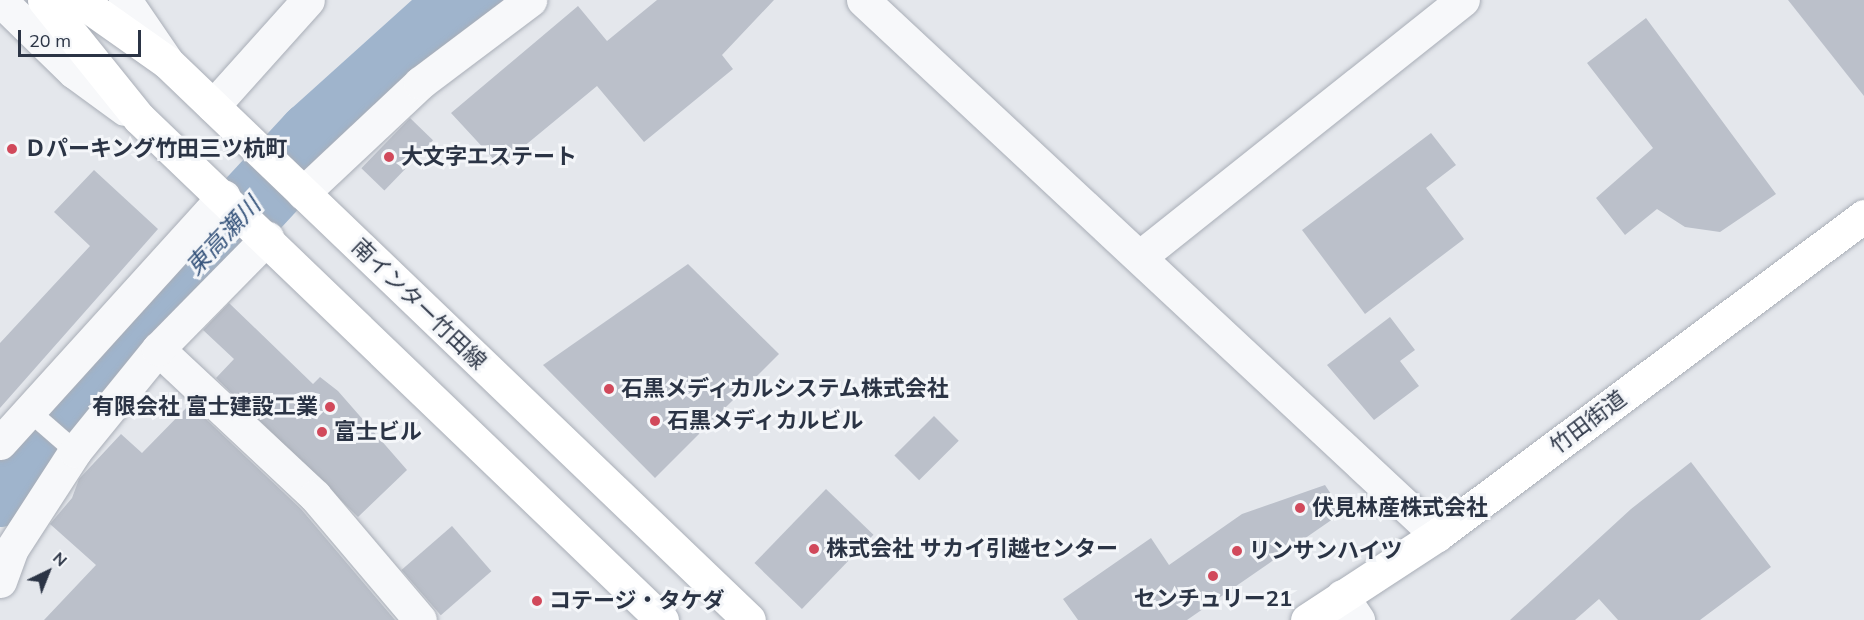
<!DOCTYPE html>
<html>
<head>
<meta charset="utf-8">
<style>
	body { margin:0 }
	#map { position:relative; width:1864px; height:620px; overflow:hidden; background:#e4e7ec; font-family:Mulish,"Noto Sans JP",sans-serif }
	div>[style] { position:absolute }
	.river>* { height:74px; margin:-37px; padding:0 37px; transform-origin:37px; border-radius:37px; background:#9fb4cc }
	.building>* { inset:0; background:#bbc0ca; transform-origin:0 0 }
	.roads { filter:drop-shadow(0 0 2px #a9aeb7) drop-shadow(0 0 2px #a9aeb7) }
	.service>* { height:20px; margin:-10px; padding:0 10px; transform-origin:10px; border-radius:10px; background:#f7f8fa }
	.minor>* { height:33px; margin:-16.5px; padding:0 16.5px; transform-origin:16.5px; border-radius:16.5px; background:#f7f8fa }
	.tertiary>* { height:33px; margin:-16.5px; padding:0 16.5px; transform-origin:16.5px; border-radius:16.5px; background:#f7f8fa }
	.primary>* { height:33px; margin:-16.5px; padding:0 16.5px; transform-origin:16.5px; border-radius:16.5px; background:#fff }
	.trunk>* { height:33px; margin:-16.5px; padding:0 16.5px; transform-origin:16.5px; border-radius:16.5px; background:#fff }
	.dots>* { width:16px; height:16px; translate:-50% -50%; box-sizing:border-box; border:3px solid #f4f6f9; border-radius:50% }
	span { translate:-50% -50%; white-space:nowrap; text-align:center; line-height:1.15; -webkit-text-stroke:6px #f4f6f9; paint-order:stroke }
	.poi-label { font-size:22px; color:#2b3445; font-weight:700 }
	.left { translate:0 -50%; text-align:left }
	.right { translate:-100% -50%; text-align:right }
	.street-label { font-size:22px; color:#2b3445 }
	.water-label { font-size:24px; color:#34527a; font-style:italic }
	.north { position:absolute; left:18px; top:542px; width:60px; height:60px; -webkit-text-stroke:4px #f4f6f9; paint-order:stroke; rotate:43deg; font-size:16px; font-weight:700; line-height:24px; text-align:center; color:#2b3445 }
	.north::after { content:''; display:block; margin:auto; width:21px; height:27px; background:#2b3445; clip-path:polygon(50% 0,100% 100%,50% 72%,0 100%) }
	.scale { position:absolute; left:18px; top:30px; width:123px; height:27px; box-sizing:border-box; border:3px solid #2b3445; border-top:0; padding-left:8px; font-size:18px; line-height:21px; white-space:nowrap; color:#2b3445; -webkit-text-stroke:4px #f4f6f9; paint-order:stroke }
</style>
</head>
<body>
<div id="map">
	<div class="river">
		<div style="left:0;top:490px;width:120px;rotate:-51.4deg"></div>
		<div style="left:75px;top:396px;width:352px;rotate:-47.2deg"></div>
		<div style="left:314px;top:138px;width:206px;rotate:-42deg"></div>
	</div>
	<div class="building">
		<div style="clip-path:polygon(657px 0,774px 0,722px 55px,733px 69px,644px 142px,597px 86px,500px 166px,451px 113px,578px 6px,607px 41px)"></div>
		<div style="clip-path:polygon(1788px 0,1864px 0,1864px 96px)"></div>
		<div style="clip-path:polygon(1646px 18px,1776px 194px,1720px 232px,1685px 227px,1657px 209px,1625px 235px,1596px 198px,1653px 148px,1587px 63px)"></div>
		<div style="left:410px;top:118px;width:32px;height:70px;rotate:44deg"></div>
		<div style="clip-path:polygon(1431px 133px,1456px 165px,1426px 188px,1464px 239px,1365px 314px,1302px 230px)"></div>
		<div style="clip-path:polygon(94px 170px,158px 229px,0 408px,0 343px,90px 246px,54px 212px)"></div>
		<div style="clip-path:polygon(688px 264px,779px 354px,655px 478px,543px 365px)"></div>
		<div style="clip-path:polygon(229px 303px,313px 384px,320px 377px,338px 391px,407px 470px,358px 517px,216px 378px,234px 359px,203px 330px)"></div>
		<div style="clip-path:polygon(1390px 317px,1415px 350px,1400px 361px,1419px 386px,1374px 420px,1327px 365px)"></div>
		<div style="clip-path:polygon(190px 404px,301px 509px,395px 620px,44px 620px,96px 565px,50px 524px,72px 498px,79px 479px,121px 434px,142px 453px)"></div>
		<div style="left:934px;top:416px;width:35px;height:56px;rotate:45deg"></div>
		<div style="clip-path:polygon(1691px 462px,1771px 567px,1700px 620px,1618px 620px,1599px 599px,1575px 620px,1510px 620px,1631px 509px)"></div>
		<div style="clip-path:polygon(1325px 485px,1343px 512px,1187px 620px,1078px 620px,1063px 599px,1151px 538px,1169px 565px,1242px 514px)"></div>
		<div style="left:826px;top:489px;width:66px;height:103px;rotate:44deg"></div>
		<div style="left:452px;top:526px;width:60px;height:67px;rotate:49deg"></div>
	</div>
	<div class="roads">
		<div class="service">
			<div style="left:28px;top:410px;width:62px;rotate:41.1deg"></div>
		</div>
		<div class="minor">
			<div style="left:0;top:0;width:103px;rotate:44.2deg"></div>
			<div style="left:74px;top:72px;width:63px;rotate:36deg"></div>
			<div style="left:125px;top:0;width:73px;rotate:55.7deg"></div>
			<div style="left:863px;top:0;width:785px;rotate:42.99deg"></div>
			<div style="left:303px;top:193px;width:161px;rotate:-43.2deg"></div>
			<div style="left:420px;top:83px;width:138px;rotate:-37deg"></div>
			<div style="left:1142px;top:255px;width:410px;rotate:-38.5deg"></div>
			<div style="left:158px;top:349px;width:215px;rotate:43.1deg"></div>
			<div style="left:315px;top:496px;width:162px;rotate:49.7deg"></div>
			<div style="left:0;top:443px;width:333px;rotate:-47.8deg"></div>
			<div style="left:0;top:581px;width:33px;rotate:-70deg"></div>
			<div style="left:11px;top:550px;width:118px;rotate:-57.1deg"></div>
			<div style="left:75px;top:451px;width:132px;rotate:-50.9deg"></div>
			<div style="left:158px;top:349px;width:156px;rotate:-45.5deg"></div>
			<div style="left:1342px;top:596px;width:29px;rotate:56deg"></div>
		</div>
		<div class="tertiary">
			<div style="left:213px;top:106px;width:142px;rotate:-48.1deg"></div>
		</div>
		<div class="primary">
			<div style="left:44px;top:0;width:151px;rotate:51.2deg"></div>
			<div style="left:139px;top:118px;width:725px;rotate:43.83deg"></div>
			<div style="left:79px;top:0;width:108px;rotate:35.2deg"></div>
			<div style="left:167px;top:62px;width:806px;rotate:43.79deg"></div>
		</div>
		<div class="trunk">
			<div style="left:1307px;top:620px;width:155px;rotate:-33.2deg"></div>
			<div style="left:1437px;top:535px;width:533px;rotate:-36.76deg"></div>
		</div>
	</div>
	<div class="dots">
		<div style="left:12px;top:149px;background:#d1495b"></div>
		<div style="left:389px;top:157px;background:#d1495b"></div>
		<div style="left:609px;top:389px;background:#d1495b"></div>
		<div style="left:330px;top:407px;background:#d1495b"></div>
		<div style="left:655px;top:421px;background:#d1495b"></div>
		<div style="left:322px;top:432px;background:#d1495b"></div>
		<div style="left:1300px;top:508px;background:#d1495b"></div>
		<div style="left:814px;top:549px;background:#d1495b"></div>
		<div style="left:1237px;top:551px;background:#d1495b"></div>
		<div style="left:1213px;top:576px;background:#d1495b"></div>
		<div style="left:537px;top:601px;background:#d1495b"></div>
	</div>
	<div class="poi-label">
		<span class="left" style="left:24px;top:149px">Ｄパーキング竹田三ツ杭町</span>
		<span class="left" style="left:401px;top:157px">大文字エステート</span>
		<span class="left" style="left:621px;top:389px">石黒メディカルシステム株式会社</span>
		<span class="right" style="left:318px;top:407px">有限会社 富士建設工業</span>
		<span class="left" style="left:667px;top:421px">石黒メディカルビル</span>
		<span class="left" style="left:334px;top:432px">富士ビル</span>
		<span class="left" style="left:1312px;top:508px">伏見林産株式会社</span>
		<span class="left" style="left:826px;top:549px">株式会社 サカイ引越センター</span>
		<span class="left" style="left:1249px;top:551px">リンサンハイツ</span>
		<span style="left:1213px;top:599px">センチュリー21</span>
		<span class="left" style="left:549px;top:601px">コテージ・タケダ</span>
	</div>
	<div class="street-label">
		<span style="left:419px;top:304px;rotate:44deg">南インター竹田線</span>
		<span style="left:1588px;top:422px;rotate:-37deg">竹田街道</span>
	</div>
	<div class="water-label">
		<span style="left:223px;top:236px;rotate:-47deg">東高瀬川</span>
	</div>
	<div class="north">N</div>
	<div class="scale">20 m</div>
</div>
</body>
</html>
